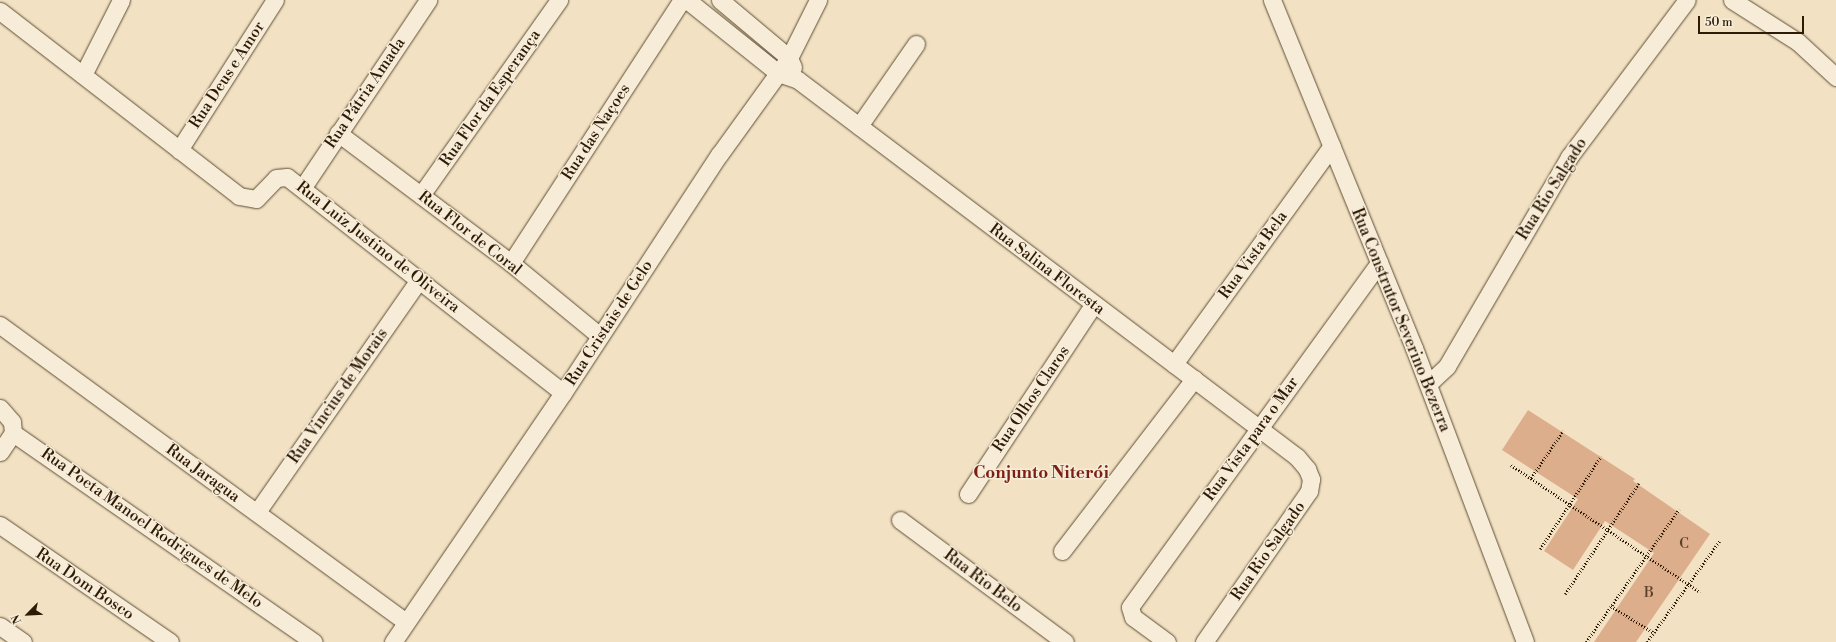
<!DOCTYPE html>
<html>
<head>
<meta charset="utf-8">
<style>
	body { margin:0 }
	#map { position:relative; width:1836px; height:642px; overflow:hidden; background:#f2e2c3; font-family:"Libre Bodoni",serif }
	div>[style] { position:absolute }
	.building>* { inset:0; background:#ddae8b }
	.path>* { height:2.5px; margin-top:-1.25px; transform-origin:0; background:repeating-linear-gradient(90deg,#2d1b06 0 1px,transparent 0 3px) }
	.roads { filter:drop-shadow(0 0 1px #5e4d35) drop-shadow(0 0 1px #5e4d35) }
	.street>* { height:17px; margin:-8.5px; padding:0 8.5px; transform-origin:8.5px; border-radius:8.5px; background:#f7ecd8 }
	span { translate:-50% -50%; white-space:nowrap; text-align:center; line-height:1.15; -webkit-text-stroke:3px #f7ecd8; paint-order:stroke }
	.number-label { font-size:14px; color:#594027 }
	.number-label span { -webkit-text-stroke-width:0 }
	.street-label { font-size:16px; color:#2d1b06 }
	.neighbourhood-label { font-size:17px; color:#7a1f14; font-weight:700 }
	.north { position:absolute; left:8px; top:594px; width:40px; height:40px; -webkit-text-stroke:3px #f7ecd8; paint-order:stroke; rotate:246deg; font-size:11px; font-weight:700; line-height:16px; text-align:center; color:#2d1b06 }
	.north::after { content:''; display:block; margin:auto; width:14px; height:18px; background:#2d1b06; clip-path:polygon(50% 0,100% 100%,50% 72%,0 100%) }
	.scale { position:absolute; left:1698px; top:16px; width:106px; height:18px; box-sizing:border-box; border:2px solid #2d1b06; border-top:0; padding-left:5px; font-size:12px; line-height:14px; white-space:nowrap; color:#2d1b06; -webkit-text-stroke:3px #f7ecd8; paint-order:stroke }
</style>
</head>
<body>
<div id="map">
	<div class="building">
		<div style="clip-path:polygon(1528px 410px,1635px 479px,1633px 481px,1710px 534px,1636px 642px,1594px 642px,1654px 553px,1605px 521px,1573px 570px,1544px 551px,1578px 499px,1502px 450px)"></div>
	</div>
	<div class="path">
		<div style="left:1511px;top:465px;width:228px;rotate:33.9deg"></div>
		<div style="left:1531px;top:478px;width:57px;rotate:-55.8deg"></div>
		<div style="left:1540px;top:549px;width:111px;rotate:-56.7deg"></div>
		<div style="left:1565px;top:594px;width:133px;rotate:-56.3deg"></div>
		<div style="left:1611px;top:606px;width:51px;rotate:32.1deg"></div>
		<div style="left:1586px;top:642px;width:162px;rotate:-55deg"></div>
		<div style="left:1647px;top:642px;width:125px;rotate:-54.4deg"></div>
	</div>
	<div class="roads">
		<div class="street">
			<div style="left:687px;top:0;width:117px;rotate:38.7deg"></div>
			<div style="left:778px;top:73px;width:21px;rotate:19deg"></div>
			<div style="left:798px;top:80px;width:625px;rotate:37.07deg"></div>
			<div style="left:1297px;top:457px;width:16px;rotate:50deg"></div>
			<div style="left:1307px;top:469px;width:11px;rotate:68deg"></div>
			<div style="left:1311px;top:479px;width:12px;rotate:99deg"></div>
			<div style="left:1309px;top:491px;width:184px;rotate:124.8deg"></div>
			<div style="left:720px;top:0;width:90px;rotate:40deg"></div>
			<div style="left:789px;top:58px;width:10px;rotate:66deg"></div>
			<div style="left:1272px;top:0;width:376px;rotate:67.8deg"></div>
			<div style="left:1414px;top:348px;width:314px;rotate:69.3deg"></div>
			<div style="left:1732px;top:0;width:78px;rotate:32.5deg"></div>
			<div style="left:1798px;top:42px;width:52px;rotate:42.6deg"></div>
			<div style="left:0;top:11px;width:302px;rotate:37.7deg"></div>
			<div style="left:239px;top:196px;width:17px;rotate:10deg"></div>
			<div style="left:256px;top:199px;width:29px;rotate:-46deg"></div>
			<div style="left:276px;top:178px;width:11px;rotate:-5deg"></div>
			<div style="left:287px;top:177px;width:350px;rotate:38deg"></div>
			<div style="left:83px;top:75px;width:84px;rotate:-63.1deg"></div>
			<div style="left:859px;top:126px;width:100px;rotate:-55.2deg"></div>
			<div style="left:338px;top:133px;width:216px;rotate:36.9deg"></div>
			<div style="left:511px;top:263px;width:115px;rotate:39.4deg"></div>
			<div style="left:179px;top:150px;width:178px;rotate:-57.4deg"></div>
			<div style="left:303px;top:187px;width:225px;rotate:-56.2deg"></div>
			<div style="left:421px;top:195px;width:239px;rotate:-54.7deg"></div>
			<div style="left:511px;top:263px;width:314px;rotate:-57deg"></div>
			<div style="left:0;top:325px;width:503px;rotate:36.19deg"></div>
			<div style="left:1174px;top:364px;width:269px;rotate:-54.1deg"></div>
			<div style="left:1428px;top:384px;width:26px;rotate:-43deg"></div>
			<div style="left:1447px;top:366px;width:242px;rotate:-59.7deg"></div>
			<div style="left:1569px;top:157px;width:196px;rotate:-53.1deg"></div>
			<div style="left:0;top:408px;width:18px;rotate:49deg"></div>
			<div style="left:12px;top:422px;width:11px;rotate:85deg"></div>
			<div style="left:13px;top:433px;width:366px;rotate:34.8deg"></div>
			<div style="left:0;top:452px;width:23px;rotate:-56deg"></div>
			<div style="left:968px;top:494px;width:227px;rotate:-56.5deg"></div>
			<div style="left:257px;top:512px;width:283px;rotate:-55.1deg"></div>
			<div style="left:900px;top:520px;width:205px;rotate:36.5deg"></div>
			<div style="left:0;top:525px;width:206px;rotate:34.5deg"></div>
			<div style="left:1062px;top:551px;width:217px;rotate:-52.5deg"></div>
			<div style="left:0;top:626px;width:28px;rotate:35deg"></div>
			<div style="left:393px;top:642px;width:301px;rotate:-55.7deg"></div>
			<div style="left:563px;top:393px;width:285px;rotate:-56.8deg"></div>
			<div style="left:719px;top:155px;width:120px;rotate:-54.2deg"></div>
			<div style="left:789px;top:58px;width:65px;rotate:-63.4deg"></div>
			<div style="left:1167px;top:642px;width:42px;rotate:-143.7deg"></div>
			<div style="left:1133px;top:617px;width:10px;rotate:-107deg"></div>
			<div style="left:1130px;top:607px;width:425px;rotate:-54.1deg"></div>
		</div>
	</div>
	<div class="number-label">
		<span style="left:1684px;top:544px">C</span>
		<span style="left:1649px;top:593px">B</span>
	</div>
	<div class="street-label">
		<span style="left:227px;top:75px;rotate:-57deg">Rua Deus e Amor</span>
		<span style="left:365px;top:93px;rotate:-56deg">Rua Pátria Amada</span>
		<span style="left:490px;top:98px;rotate:-55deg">Rua Flor da Esperança</span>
		<span style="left:596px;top:132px;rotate:-57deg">Rua das Naçoes</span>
		<span style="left:1552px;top:189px;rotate:-58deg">Rua Rio Salgado</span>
		<span style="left:470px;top:233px;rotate:38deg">Rua Flor de Coral</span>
		<span style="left:378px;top:247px;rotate:38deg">Rua Luiz Justino de Oliveira</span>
		<span style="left:1253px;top:255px;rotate:-54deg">Rua Vista Bela</span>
		<span style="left:1047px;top:269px;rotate:37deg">Rua Salina Floresta</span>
		<span style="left:1401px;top:320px;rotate:68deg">Rua Construtor Severino Bezerra</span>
		<span style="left:609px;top:323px;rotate:-57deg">Rua Cristais de Gelo</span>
		<span style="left:338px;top:396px;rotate:-55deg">Rua Vincius de Morais</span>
		<span style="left:1031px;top:399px;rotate:-56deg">Rua Olhos Claros</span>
		<span style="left:1251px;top:439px;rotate:-54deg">Rua Vista para o Mar</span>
		<span style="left:203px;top:473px;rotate:36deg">Rua Jaragua</span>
		<span style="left:152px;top:528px;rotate:35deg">Rua Poeta Manoel Rodrigues de Melo</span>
		<span style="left:1268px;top:551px;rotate:-55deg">Rua Rio Salgado</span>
		<span style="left:983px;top:581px;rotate:37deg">Rua Rio Belo</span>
		<span style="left:85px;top:584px;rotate:34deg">Rua Dom Bosco</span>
	</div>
	<div class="neighbourhood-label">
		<span style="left:1041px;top:474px">Conjunto Niterói</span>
	</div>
	<div class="north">N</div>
	<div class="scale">50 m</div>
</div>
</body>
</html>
